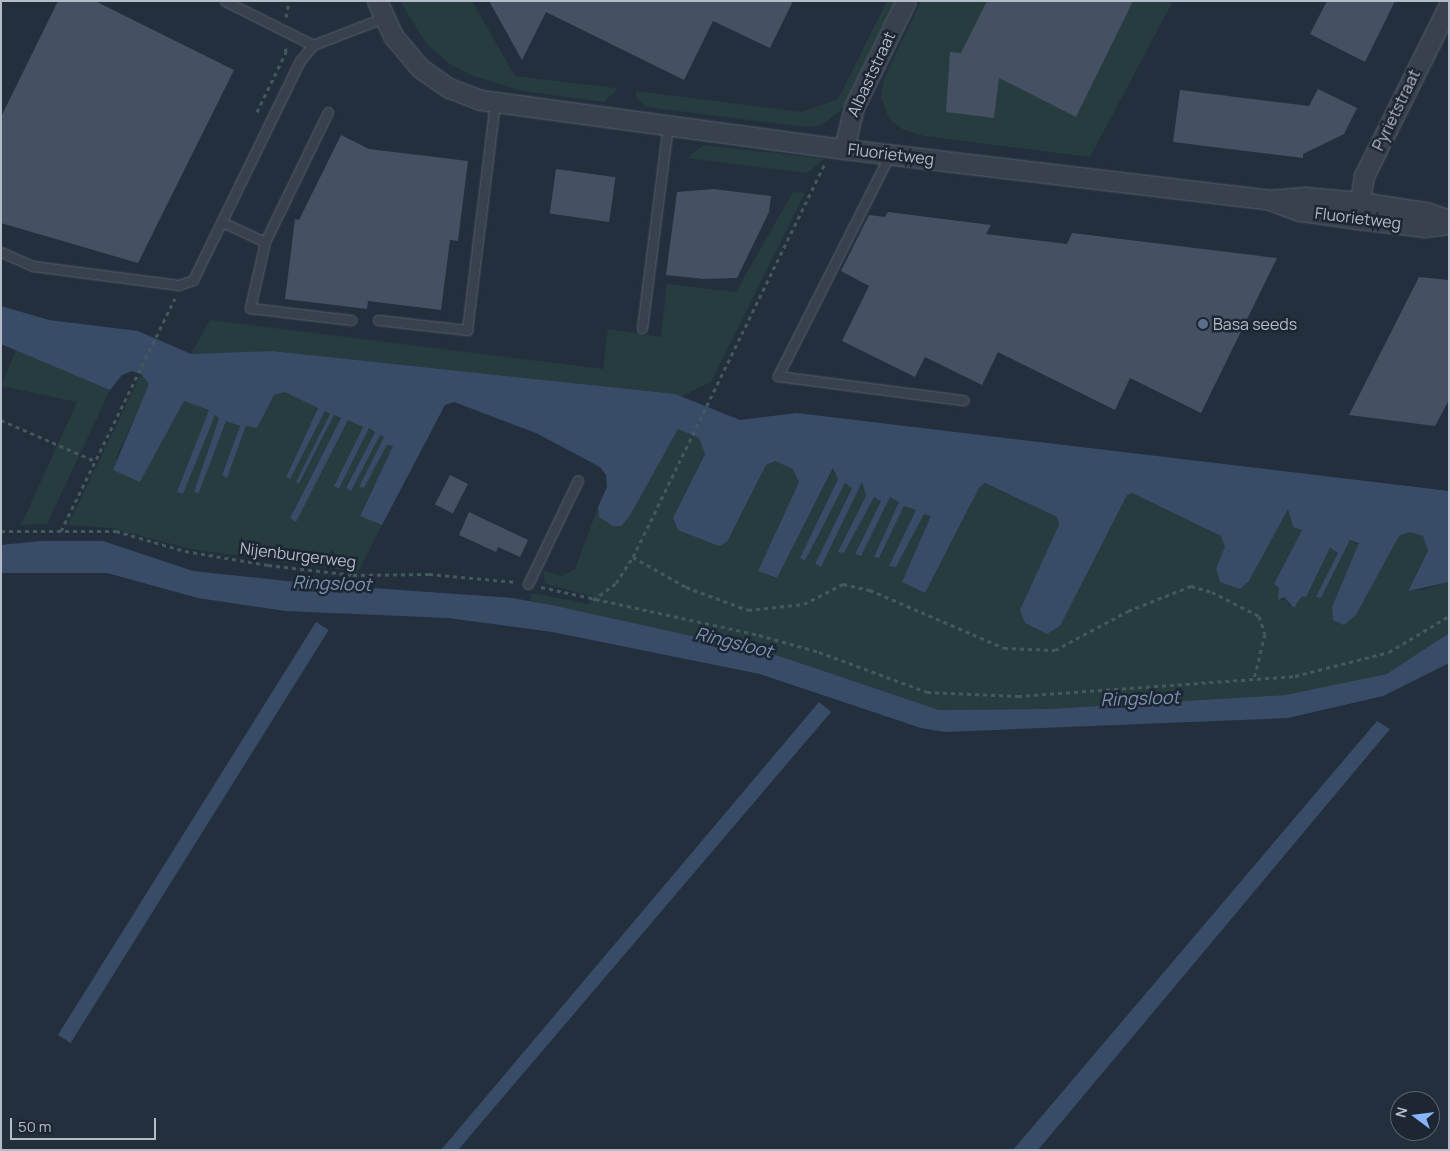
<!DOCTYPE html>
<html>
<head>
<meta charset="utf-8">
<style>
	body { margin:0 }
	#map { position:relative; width:1450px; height:1151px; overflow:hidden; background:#242f3e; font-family:Manrope,sans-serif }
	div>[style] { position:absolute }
	.green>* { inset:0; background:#263c3f }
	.water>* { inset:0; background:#394c67; transform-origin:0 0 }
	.building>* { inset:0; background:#455162; transform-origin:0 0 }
	.path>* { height:3px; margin-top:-1.5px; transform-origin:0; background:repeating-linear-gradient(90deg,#44595c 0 4px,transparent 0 8px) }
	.roads { filter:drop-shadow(0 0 1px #565f6c) drop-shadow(0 0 1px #565f6c) }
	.service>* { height:9px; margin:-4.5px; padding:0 4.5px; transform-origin:4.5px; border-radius:4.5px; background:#38414e }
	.minor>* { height:19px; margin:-9.5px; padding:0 9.5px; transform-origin:9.5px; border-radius:9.5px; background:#38414e }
	.dots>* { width:14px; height:14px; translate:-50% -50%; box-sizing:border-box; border:2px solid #1d2633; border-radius:50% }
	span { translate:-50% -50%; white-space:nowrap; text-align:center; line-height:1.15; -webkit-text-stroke:5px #1d2633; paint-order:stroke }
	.street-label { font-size:16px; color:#b4bcc9 }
	.poi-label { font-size:16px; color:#b4bcc9 }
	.left { translate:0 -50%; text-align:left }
	.water-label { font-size:18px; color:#7c92b1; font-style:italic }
	.frame { position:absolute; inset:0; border:2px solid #b4bcc9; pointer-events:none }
	.north { position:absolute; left:1390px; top:1091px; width:50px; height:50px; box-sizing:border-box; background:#1d2633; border:1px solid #59626f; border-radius:50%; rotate:285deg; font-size:14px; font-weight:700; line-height:20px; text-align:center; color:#b4bcc9 }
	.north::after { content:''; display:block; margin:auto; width:18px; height:22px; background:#8ab4f8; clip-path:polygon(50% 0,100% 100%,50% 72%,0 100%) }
	.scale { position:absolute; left:10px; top:1118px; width:146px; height:22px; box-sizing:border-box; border:2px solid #b4bcc9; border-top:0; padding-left:6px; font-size:15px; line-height:18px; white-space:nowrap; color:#b4bcc9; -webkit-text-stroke:4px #1d2633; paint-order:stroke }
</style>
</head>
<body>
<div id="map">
	<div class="green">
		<div style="clip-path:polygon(400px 1px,472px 1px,515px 76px,616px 88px,615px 92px,603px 102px,523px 91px,471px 75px,448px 63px,426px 43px)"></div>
		<div style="clip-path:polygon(887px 1px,895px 1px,841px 110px,822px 125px,807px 127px,646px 107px,637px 99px,636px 91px,802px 112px,838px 99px)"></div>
		<div style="clip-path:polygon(921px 1px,1168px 1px,1172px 3px,1090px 157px,924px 136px,904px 130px,889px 119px,881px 97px,884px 79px)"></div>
		<div style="clip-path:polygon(704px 145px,824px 159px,807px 173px,687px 158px)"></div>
		<div style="clip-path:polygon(793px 192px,805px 193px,711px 382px,680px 397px,272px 351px,191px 354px,210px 320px,603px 369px,608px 329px,661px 337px,667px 284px,736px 292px)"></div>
		<div style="clip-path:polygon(16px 350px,110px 390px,47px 524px,21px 525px,77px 402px,1px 386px)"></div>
		<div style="clip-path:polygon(141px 374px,150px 384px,116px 458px,140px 482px,184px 401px,209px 410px,178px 492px,183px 494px,215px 414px,219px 417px,194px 492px,199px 493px,226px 421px,240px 426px,222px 475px,227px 478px,246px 426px,257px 427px,274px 395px,285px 391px,318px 407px,286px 477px,289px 479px,325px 411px,330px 414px,296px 482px,300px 484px,334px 415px,341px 418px,290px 517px,296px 521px,348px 420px,363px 427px,334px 485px,339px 489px,369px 428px,375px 432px,346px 487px,351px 491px,380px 434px,384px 437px,359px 487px,364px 488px,387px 445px,393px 446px,360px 515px,382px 525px,358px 572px,191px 549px,111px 528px,68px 525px)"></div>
		<div style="clip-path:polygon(678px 429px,699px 438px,705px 454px,673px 519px,678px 530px,727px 542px,766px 465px,775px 461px,794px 469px,799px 482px,758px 571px,776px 578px,834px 468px,838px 479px,800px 558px,806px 560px,844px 483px,852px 487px,815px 564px,821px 567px,862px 481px,866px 496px,838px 552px,844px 553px,874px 496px,881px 501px,855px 554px,861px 555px,890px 497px,899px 502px,874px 557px,879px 558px,904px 506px,916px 510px,890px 566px,896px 567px,924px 513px,932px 516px,902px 582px,925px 593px,979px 488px,984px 483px,1057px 517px,1059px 525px,1132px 493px,1221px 536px,1226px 547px,1216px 568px,1249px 581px,1288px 508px,1290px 519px,1302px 530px,1274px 584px,1279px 588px,1279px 600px,1287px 599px,1289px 606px,1302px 595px,1306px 596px,1330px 548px,1338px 553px,1317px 597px,1321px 598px,1350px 540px,1359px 544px,1332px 607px,1356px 615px,1399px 536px,1410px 532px,1423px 536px,1428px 551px,1408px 590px,1424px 590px,1449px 582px,1449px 633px,1388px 674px,1285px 695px,1048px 709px,939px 710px,773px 654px,530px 601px,532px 593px,589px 604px,591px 596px,545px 584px,543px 571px,562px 576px,575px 569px,598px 507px,599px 517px,659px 458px)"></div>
	</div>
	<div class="water">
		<div style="clip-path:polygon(1px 306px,49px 320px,138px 331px,191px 354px,272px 351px,675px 394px,740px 420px,797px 413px,1449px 491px,1449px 582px,1408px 591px,1428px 551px,1423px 536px,1410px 532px,1399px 536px,1356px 615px,1344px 625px,1333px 620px,1332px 607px,1359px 543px,1350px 540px,1321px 598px,1316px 597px,1338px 553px,1330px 548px,1306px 597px,1302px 596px,1294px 608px,1284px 597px,1278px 600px,1279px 588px,1274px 584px,1302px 530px,1293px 527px,1288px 509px,1249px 581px,1240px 589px,1220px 582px,1216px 568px,1225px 547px,1221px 536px,1132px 493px,1127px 495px,1060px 626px,1047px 634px,1025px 623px,1020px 610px,1059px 525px,1057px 517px,985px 483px,979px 488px,925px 593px,902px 582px,931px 516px,924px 514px,896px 567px,889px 566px,916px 510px,904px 506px,879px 558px,874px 557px,899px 502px,890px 497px,861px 556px,855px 554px,881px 501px,874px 497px,844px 553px,838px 552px,866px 496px,862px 482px,821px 567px,815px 564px,852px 488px,845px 483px,805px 561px,800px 558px,838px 479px,833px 468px,777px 578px,758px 571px,799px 482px,793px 469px,775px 461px,766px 465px,727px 542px,719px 546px,678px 530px,673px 518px,705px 454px,699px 438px,678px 429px,629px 517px,621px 526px,613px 526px,599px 517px,598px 507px,607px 487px,606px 475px,600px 467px,536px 433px,454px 402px,445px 405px,382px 525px,360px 516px,393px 446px,387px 445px,364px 488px,359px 487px,384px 437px,380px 435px,351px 491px,346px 488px,375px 432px,369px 428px,339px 489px,334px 486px,363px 427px,348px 420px,296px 522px,290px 518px,341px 418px,334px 415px,299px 484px,296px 482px,330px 414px,325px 411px,290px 479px,286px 477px,318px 408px,285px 392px,274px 395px,257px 428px,246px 426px,227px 478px,222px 475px,240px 426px,226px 421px,199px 493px,194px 492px,219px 418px,215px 415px,183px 494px,177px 492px,209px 410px,184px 401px,140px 482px,113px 470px,149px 384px,141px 374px,132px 371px,122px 375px,110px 390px,1px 344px)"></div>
		<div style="clip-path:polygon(41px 541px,103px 541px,193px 571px,315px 584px,512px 598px,551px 605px,773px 654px,939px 710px,1048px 709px,1285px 695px,1387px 674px,1449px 633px,1449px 663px,1383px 696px,1288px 718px,945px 732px,921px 728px,760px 674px,552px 632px,448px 618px,285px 611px,198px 598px,107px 573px,1px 573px,1px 545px)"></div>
		<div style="left:316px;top:622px;width:15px;height:487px;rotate:32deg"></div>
		<div style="clip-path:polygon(819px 702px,831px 712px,458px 1150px,441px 1150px)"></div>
		<div style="clip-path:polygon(1377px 721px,1390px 729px,1038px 1150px,1013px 1150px)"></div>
	</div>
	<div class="building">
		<div style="clip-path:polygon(58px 1px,95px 1px,234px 70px,138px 263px,1px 223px,1px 117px)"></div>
		<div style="clip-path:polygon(489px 1px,793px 1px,770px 48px,713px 21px,684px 80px,546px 12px,522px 60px)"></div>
		<div style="clip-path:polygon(987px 1px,1133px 1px,1076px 117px,999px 78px,994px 118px,946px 112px,950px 52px,961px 53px)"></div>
		<div style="clip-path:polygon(1327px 1px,1395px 1px,1365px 62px,1310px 34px)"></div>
		<div style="clip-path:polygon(1318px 89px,1357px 108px,1344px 134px,1303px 154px,1303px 158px,1173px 142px,1180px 90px,1309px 106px)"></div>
		<div style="clip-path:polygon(341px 135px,369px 149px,468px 161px,458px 241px,450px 240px,441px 310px,368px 301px,367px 309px,285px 299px,295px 219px,299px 220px)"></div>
		<div style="left:556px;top:169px;width:60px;height:45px;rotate:8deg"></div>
		<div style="clip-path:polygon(714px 189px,771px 196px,769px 212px,737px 278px,704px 279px,666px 275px,677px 192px)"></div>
		<div style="clip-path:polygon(888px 212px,991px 225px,986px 234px,1067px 244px,1072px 233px,1277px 258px,1201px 413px,1130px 378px,1115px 410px,998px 352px,982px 385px,925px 357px,915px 377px,842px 341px,869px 286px,841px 271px,869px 215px,885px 217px)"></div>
		<div style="clip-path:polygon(1419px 277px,1449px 280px,1449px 400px,1435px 426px,1349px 415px)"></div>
		<div style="left:450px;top:475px;width:20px;height:33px;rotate:27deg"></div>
		<div style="clip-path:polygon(469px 512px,528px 540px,520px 557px,498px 547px,496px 552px,459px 535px)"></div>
	</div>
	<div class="path">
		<div style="left:286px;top:17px;width:16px;rotate:-79deg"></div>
		<div style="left:257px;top:112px;width:67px;rotate:-64.2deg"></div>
		<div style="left:286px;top:52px;width:7px;rotate:-98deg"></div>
		<div style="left:1px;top:420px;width:103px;rotate:23.6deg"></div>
		<div style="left:1px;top:531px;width:115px"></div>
		<div style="left:116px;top:531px;width:72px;rotate:16.2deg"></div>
		<div style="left:185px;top:551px;width:84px;rotate:9.6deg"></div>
		<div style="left:268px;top:565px;width:86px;rotate:6.7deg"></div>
		<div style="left:353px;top:575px;width:76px;rotate:-0.8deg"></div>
		<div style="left:429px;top:574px;width:87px;rotate:5.3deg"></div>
		<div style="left:61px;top:531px;width:259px;rotate:-63.9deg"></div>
		<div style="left:633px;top:557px;width:61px;rotate:29.5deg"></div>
		<div style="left:686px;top:587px;width:66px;rotate:20.4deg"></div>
		<div style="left:748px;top:610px;width:56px;rotate:-6.1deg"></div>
		<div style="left:804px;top:604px;width:44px;rotate:-27.1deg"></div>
		<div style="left:843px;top:584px;width:28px;rotate:13deg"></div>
		<div style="left:870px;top:590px;width:146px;rotate:23.4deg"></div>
		<div style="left:1004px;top:648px;width:51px;rotate:2.2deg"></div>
		<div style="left:1055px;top:650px;width:83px;rotate:-28.1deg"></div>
		<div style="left:1128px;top:611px;width:68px;rotate:-21.6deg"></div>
		<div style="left:1191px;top:586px;width:22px;rotate:16deg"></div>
		<div style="left:1212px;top:592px;width:53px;rotate:27.1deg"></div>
		<div style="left:1259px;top:616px;width:19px;rotate:72deg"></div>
		<div style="left:1265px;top:634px;width:46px;rotate:103.7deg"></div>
		<div style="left:541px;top:587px;width:223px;rotate:12.4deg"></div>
		<div style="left:759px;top:635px;width:62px;rotate:15.8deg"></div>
		<div style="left:819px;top:652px;width:115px;rotate:20.3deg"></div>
		<div style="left:927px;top:692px;width:91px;rotate:2.5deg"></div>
		<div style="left:1018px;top:696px;width:278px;rotate:-4.1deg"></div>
		<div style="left:1295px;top:676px;width:97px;rotate:-14.3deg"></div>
		<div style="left:1389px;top:652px;width:70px;rotate:-31deg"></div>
		<div style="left:593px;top:600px;width:29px;rotate:-36deg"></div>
		<div style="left:616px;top:583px;width:31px;rotate:-57deg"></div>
		<div style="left:633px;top:557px;width:436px;rotate:-64deg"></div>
	</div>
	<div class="roads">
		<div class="service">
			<div style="left:225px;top:1px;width:98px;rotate:26.6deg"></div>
			<div style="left:328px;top:112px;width:144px;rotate:115.9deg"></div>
			<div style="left:265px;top:242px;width:68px;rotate:102.8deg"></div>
			<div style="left:250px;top:308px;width:102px;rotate:6.8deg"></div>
			<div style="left:890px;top:154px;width:249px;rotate:116.8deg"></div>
			<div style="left:778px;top:376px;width:187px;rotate:7.4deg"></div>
			<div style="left:222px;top:222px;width:47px;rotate:24.9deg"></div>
			<div style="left:1px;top:252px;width:35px;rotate:24deg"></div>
			<div style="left:33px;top:266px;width:147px;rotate:7.4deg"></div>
			<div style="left:179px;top:285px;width:15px;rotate:-20deg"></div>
			<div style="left:193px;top:280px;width:244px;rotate:-64deg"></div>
			<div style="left:300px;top:61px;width:21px;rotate:-51deg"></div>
			<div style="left:313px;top:45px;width:75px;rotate:-21.1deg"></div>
			<div style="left:378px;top:320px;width:90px;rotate:6.4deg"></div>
			<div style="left:467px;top:330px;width:230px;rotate:-83deg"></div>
			<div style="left:642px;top:328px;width:204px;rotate:-82.7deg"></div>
			<div style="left:528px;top:584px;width:115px;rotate:-64.3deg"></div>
		</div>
		<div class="minor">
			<div style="left:377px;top:1px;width:40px;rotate:65deg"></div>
			<div style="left:394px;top:37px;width:40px;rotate:50deg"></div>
			<div style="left:420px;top:68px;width:35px;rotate:35deg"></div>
			<div style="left:449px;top:88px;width:34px;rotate:21deg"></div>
			<div style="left:481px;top:100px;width:366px;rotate:7.7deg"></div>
			<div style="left:844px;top:149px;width:428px;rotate:6.8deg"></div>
			<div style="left:1269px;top:200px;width:36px;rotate:-5deg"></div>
			<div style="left:1305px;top:197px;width:55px;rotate:5.2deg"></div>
			<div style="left:1360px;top:202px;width:67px;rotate:8.6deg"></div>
			<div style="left:1426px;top:212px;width:24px;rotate:19deg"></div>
			<div style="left:844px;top:149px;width:43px;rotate:-76.6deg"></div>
			<div style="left:854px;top:107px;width:118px;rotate:-63.9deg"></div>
			<div style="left:1275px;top:202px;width:27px;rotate:20deg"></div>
			<div style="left:1300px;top:211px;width:58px;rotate:8deg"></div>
			<div style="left:1357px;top:219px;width:67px;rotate:6.8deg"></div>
			<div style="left:1424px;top:227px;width:25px;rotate:-7deg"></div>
			<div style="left:1357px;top:219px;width:44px;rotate:-80.8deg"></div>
			<div style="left:1364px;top:176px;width:191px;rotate:-63.6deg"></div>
		</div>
	</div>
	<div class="dots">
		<div style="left:1203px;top:324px;background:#5c6f8a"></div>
	</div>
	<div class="street-label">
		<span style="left:871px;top:74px;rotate:-65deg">Albaststraat</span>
		<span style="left:1396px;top:110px;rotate:-64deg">Pyrietstraat</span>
		<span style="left:891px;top:154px;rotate:7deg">Fluorietweg</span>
		<span style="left:1358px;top:218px;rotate:7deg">Fluorietweg</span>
		<span style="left:298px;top:555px;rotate:7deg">Nijenburgerweg</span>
	</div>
	<div class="poi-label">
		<span class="left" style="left:1213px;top:324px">Basa seeds</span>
	</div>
	<div class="water-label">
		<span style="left:332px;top:583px;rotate:2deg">Ringsloot</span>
		<span style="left:734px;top:642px;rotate:14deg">Ringsloot</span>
		<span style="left:1140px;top:698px;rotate:-2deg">Ringsloot</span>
	</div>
	<div class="frame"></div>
	<div class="north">N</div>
	<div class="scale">50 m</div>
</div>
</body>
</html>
